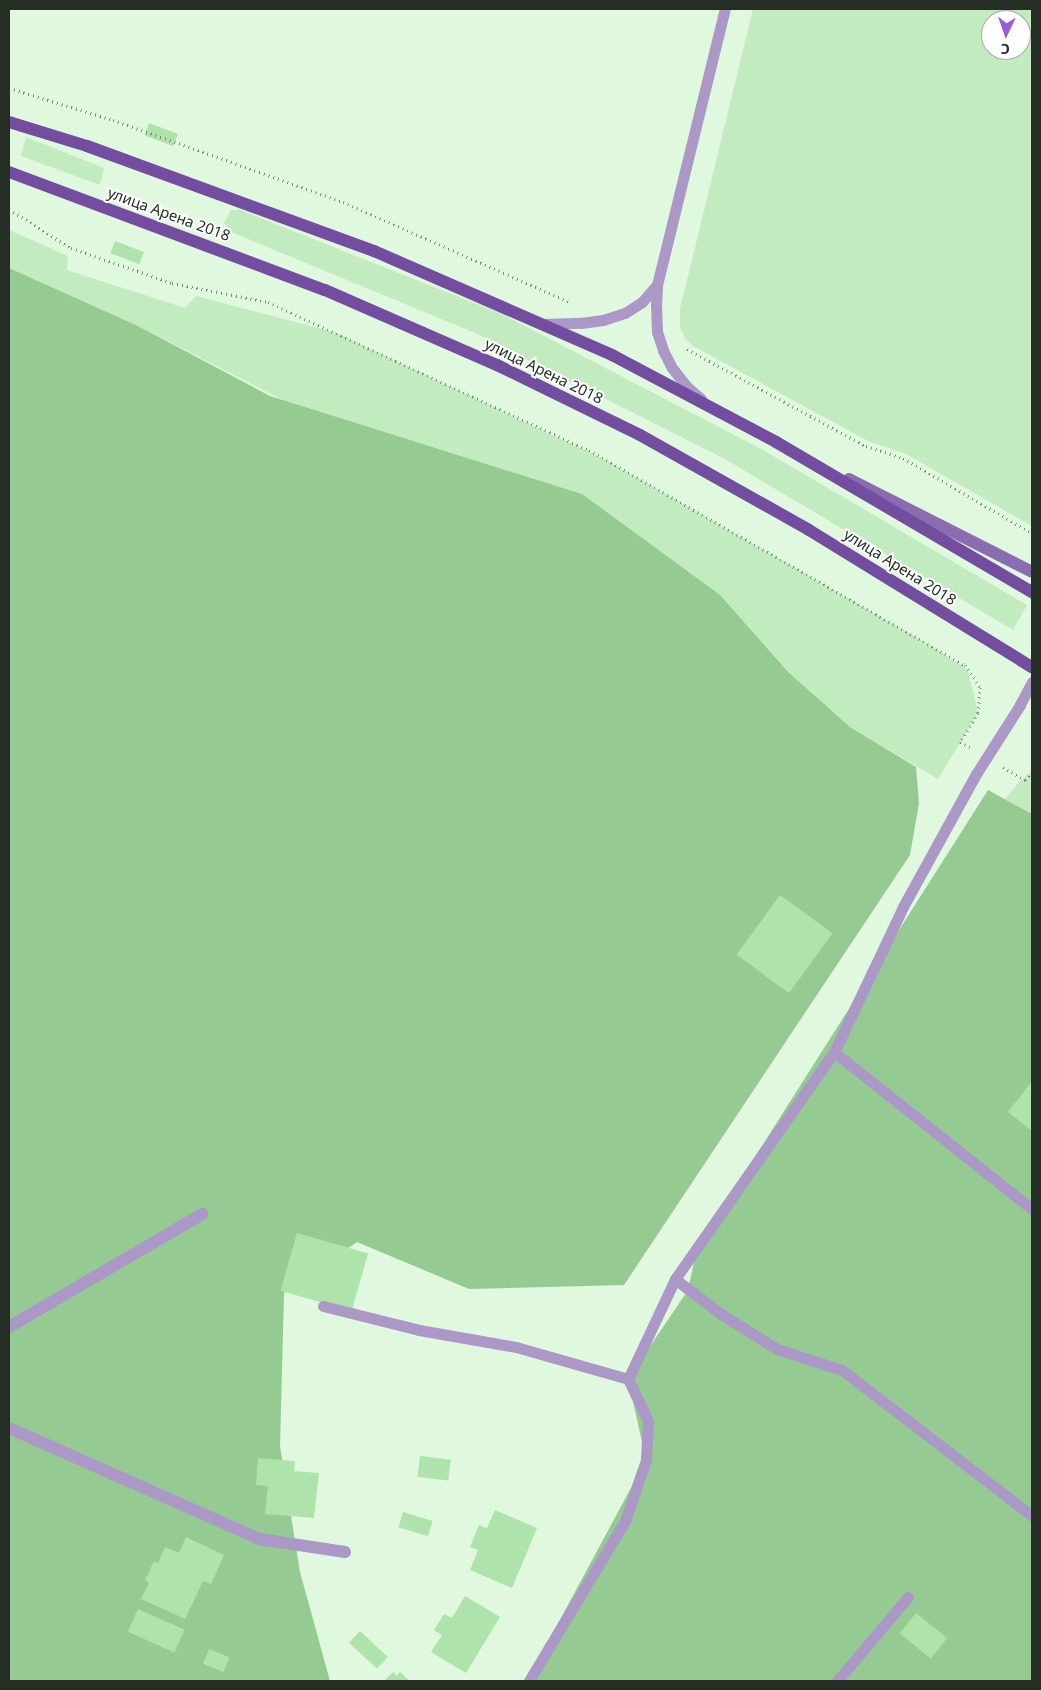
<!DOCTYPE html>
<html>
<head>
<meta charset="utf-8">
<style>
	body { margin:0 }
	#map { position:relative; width:1041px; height:1690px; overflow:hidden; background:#e0f8de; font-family:"Noto Sans",sans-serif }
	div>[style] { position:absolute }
	.green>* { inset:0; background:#c2ebbf }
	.forest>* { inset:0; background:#95ca93 }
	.building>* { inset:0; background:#aee4ab; transform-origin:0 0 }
	.path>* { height:3px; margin-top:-1.5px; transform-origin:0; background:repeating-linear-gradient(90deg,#798979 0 1px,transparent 0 5px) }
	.lane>* { height:11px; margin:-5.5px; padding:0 5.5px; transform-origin:5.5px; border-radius:5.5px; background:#ab98c7 }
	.street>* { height:12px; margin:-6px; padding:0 6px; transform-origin:6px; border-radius:6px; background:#ab98c7 }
	.secondary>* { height:12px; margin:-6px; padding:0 6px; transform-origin:6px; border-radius:6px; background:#8a6db1 }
	.primary>* { height:12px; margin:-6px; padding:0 6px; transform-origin:6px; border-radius:6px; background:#734da0 }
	span { translate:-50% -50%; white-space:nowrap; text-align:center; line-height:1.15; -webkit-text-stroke:4px #fff; paint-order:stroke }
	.street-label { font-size:15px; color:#252e25 }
	.frame { position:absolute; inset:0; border:10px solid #252e25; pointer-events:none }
	.north { position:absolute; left:981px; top:10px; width:50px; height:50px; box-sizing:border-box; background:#fff; border:1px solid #a8aba8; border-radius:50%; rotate:183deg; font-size:14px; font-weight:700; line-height:20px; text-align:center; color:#252e25 }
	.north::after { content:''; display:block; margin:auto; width:18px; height:22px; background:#965dd5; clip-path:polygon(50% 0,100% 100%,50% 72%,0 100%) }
</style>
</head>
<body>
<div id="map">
	<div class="green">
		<div style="clip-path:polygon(evenodd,753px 9px,1032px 9px,1032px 526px,906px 454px,868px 441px,693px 346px,685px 338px,680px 327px,680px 309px,753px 9px,991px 20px,1021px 20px,1021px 50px,991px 50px,991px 20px)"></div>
		<div style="clip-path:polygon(26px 137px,104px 168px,100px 185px,21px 156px)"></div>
		<div style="clip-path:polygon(231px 210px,240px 210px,502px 314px,763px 450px,1027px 605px,1013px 630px,725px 459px,475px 333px,231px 232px,224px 223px)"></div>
		<div style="clip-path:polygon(9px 230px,68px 256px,67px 270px,185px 308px,196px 296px,337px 333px,608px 461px,930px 645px,968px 670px,978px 713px,938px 779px,850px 727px,582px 494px,287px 402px,136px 325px,9px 268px)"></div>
		<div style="clip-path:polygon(1032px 771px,1032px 812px,1030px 813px,1005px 799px,1020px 781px)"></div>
	</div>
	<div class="forest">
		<div style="clip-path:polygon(9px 268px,136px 325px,270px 396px,582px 494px,720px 595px,788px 672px,850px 727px,916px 767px,919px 803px,910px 855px,624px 1285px,469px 1289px,357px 1242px,284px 1293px,280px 1446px,300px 1572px,330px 1681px,9px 1681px)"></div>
		<div style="clip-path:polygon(988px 790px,1030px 813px,1032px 812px,1032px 1681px,527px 1681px,646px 1460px,628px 1379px,688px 1290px,697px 1248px)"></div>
	</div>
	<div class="building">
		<div style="left:149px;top:123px;width:31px;height:13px;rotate:21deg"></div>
		<div style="left:115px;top:241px;width:31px;height:13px;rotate:21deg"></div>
		<div style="left:780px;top:895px;width:65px;height:74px;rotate:36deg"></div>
		<div style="clip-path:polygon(1032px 1081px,1032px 1131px,1008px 1112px)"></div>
		<div style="left:297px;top:1233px;width:74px;height:60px;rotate:16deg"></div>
		<div style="left:420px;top:1456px;width:31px;height:21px;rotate:7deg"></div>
		<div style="clip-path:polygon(258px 1458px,295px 1461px,294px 1471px,319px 1473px,314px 1518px,265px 1514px,268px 1486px,256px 1485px)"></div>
		<div style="clip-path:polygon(495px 1510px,537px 1528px,512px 1588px,470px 1570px,478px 1550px,470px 1547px,479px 1525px,487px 1528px)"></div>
		<div style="left:403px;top:1512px;width:31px;height:16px;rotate:17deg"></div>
		<div style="clip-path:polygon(186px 1537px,224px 1555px,211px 1584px,203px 1581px,185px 1619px,141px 1599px,149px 1583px,145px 1580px,154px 1561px,158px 1563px,165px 1547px,179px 1553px)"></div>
		<div style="clip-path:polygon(465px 1596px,500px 1617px,466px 1673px,431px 1652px,442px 1635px,434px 1630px,444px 1614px,452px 1618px)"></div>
		<div style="left:138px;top:1609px;width:51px;height:25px;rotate:24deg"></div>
		<div style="left:916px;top:1613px;width:40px;height:26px;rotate:39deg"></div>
		<div style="left:360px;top:1631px;width:38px;height:16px;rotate:43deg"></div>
		<div style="left:209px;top:1649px;width:22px;height:16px;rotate:22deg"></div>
		<div style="clip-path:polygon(393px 1672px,397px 1676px,400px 1672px,410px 1681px,384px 1681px)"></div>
	</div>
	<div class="path">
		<div style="left:9px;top:88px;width:109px;rotate:17.1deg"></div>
		<div style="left:113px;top:120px;width:244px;rotate:19.6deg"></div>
		<div style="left:343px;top:202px;width:248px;rotate:23.8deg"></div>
		<div style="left:9px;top:209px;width:73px;rotate:32.2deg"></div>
		<div style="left:71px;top:248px;width:107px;rotate:19.1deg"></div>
		<div style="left:172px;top:283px;width:98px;rotate:11.2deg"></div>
		<div style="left:268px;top:302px;width:353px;rotate:24.8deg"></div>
		<div style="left:589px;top:450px;width:433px;rotate:29.8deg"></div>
		<div style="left:965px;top:665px;width:27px;rotate:56deg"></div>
		<div style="left:980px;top:687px;width:26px;rotate:94deg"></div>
		<div style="left:978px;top:713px;width:34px;rotate:122deg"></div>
		<div style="left:960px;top:742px;width:11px;rotate:27deg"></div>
		<div style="left:687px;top:349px;width:204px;rotate:28.5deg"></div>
		<div style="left:866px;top:446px;width:39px;rotate:18deg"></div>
		<div style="left:903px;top:458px;width:149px;rotate:30.2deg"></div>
		<div style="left:1003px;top:767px;width:26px;rotate:31deg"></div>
		<div style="left:1025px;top:780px;width:11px;rotate:-49deg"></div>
	</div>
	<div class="lane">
		<div style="left:544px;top:324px;width:37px;rotate:-2deg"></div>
		<div style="left:581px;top:323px;width:22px;rotate:-8deg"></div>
		<div style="left:603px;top:320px;width:23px;rotate:-18deg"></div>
		<div style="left:625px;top:313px;width:20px;rotate:-33deg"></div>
		<div style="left:642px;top:302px;width:23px;rotate:-49deg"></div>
		<div style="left:701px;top:399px;width:18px;rotate:-139deg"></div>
		<div style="left:687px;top:387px;width:24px;rotate:-128deg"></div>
		<div style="left:672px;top:368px;width:20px;rotate:-117deg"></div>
		<div style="left:663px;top:350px;width:19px;rotate:-108deg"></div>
		<div style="left:657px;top:332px;width:26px;rotate:-92deg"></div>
		<div style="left:656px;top:306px;width:21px;rotate:-87deg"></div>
		<div style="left:657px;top:285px;width:284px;rotate:-76.2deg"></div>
		<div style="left:1032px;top:682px;width:26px;rotate:118deg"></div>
		<div style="left:1020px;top:705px;width:82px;rotate:122.5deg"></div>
		<div style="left:976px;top:774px;width:152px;rotate:118.8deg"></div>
		<div style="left:903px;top:907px;width:161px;rotate:115.4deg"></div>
		<div style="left:834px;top:1052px;width:277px;rotate:125deg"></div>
		<div style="left:675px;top:1279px;width:58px;rotate:37.3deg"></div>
		<div style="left:721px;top:1314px;width:66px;rotate:32deg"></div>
		<div style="left:777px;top:1349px;width:68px;rotate:17.9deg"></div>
		<div style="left:842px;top:1370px;width:240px;rotate:37.5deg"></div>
		<div style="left:834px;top:1052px;width:253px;rotate:38.4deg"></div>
		<div style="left:323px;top:1306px;width:99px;rotate:14deg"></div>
		<div style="left:419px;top:1330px;width:98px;rotate:9.9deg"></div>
		<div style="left:516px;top:1347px;width:116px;rotate:15.9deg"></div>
		<div style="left:628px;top:1379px;width:47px;rotate:64.5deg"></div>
		<div style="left:648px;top:1421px;width:39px;rotate:93deg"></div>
		<div style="left:646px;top:1460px;width:65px;rotate:109deg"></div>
		<div style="left:625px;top:1521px;width:187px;rotate:121deg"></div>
		<div style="left:628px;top:1379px;width:110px;rotate:-64.8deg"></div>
		<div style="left:837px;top:1681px;width:110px;rotate:-49.8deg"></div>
	</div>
	<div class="street">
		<div style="left:9px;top:1327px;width:224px;rotate:-30.3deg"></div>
		<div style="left:9px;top:1428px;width:274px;rotate:23.9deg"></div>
		<div style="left:259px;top:1539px;width:87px;rotate:8.6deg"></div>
	</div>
	<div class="secondary">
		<div style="left:849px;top:479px;width:205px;rotate:26.9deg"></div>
	</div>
	<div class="primary">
		<div style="left:9px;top:122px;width:82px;rotate:17.1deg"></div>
		<div style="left:87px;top:146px;width:306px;rotate:20.1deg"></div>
		<div style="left:374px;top:251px;width:260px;rotate:23.6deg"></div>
		<div style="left:612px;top:355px;width:186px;rotate:27.9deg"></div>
		<div style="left:776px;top:442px;width:297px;rotate:30.4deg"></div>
		<div style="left:9px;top:172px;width:337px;rotate:20.5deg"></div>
		<div style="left:325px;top:290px;width:188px;rotate:23.6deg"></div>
		<div style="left:497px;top:365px;width:159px;rotate:26.1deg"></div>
		<div style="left:640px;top:435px;width:194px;rotate:29.3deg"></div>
		<div style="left:809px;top:530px;width:262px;rotate:31.6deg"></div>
	</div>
	<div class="street-label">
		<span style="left:169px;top:214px;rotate:20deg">улица Арена 2018</span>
		<span style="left:544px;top:371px;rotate:26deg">улица Арена 2018</span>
		<span style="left:900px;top:567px;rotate:32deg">улица Арена 2018</span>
	</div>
	<div class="frame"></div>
	<div class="north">С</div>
</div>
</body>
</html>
